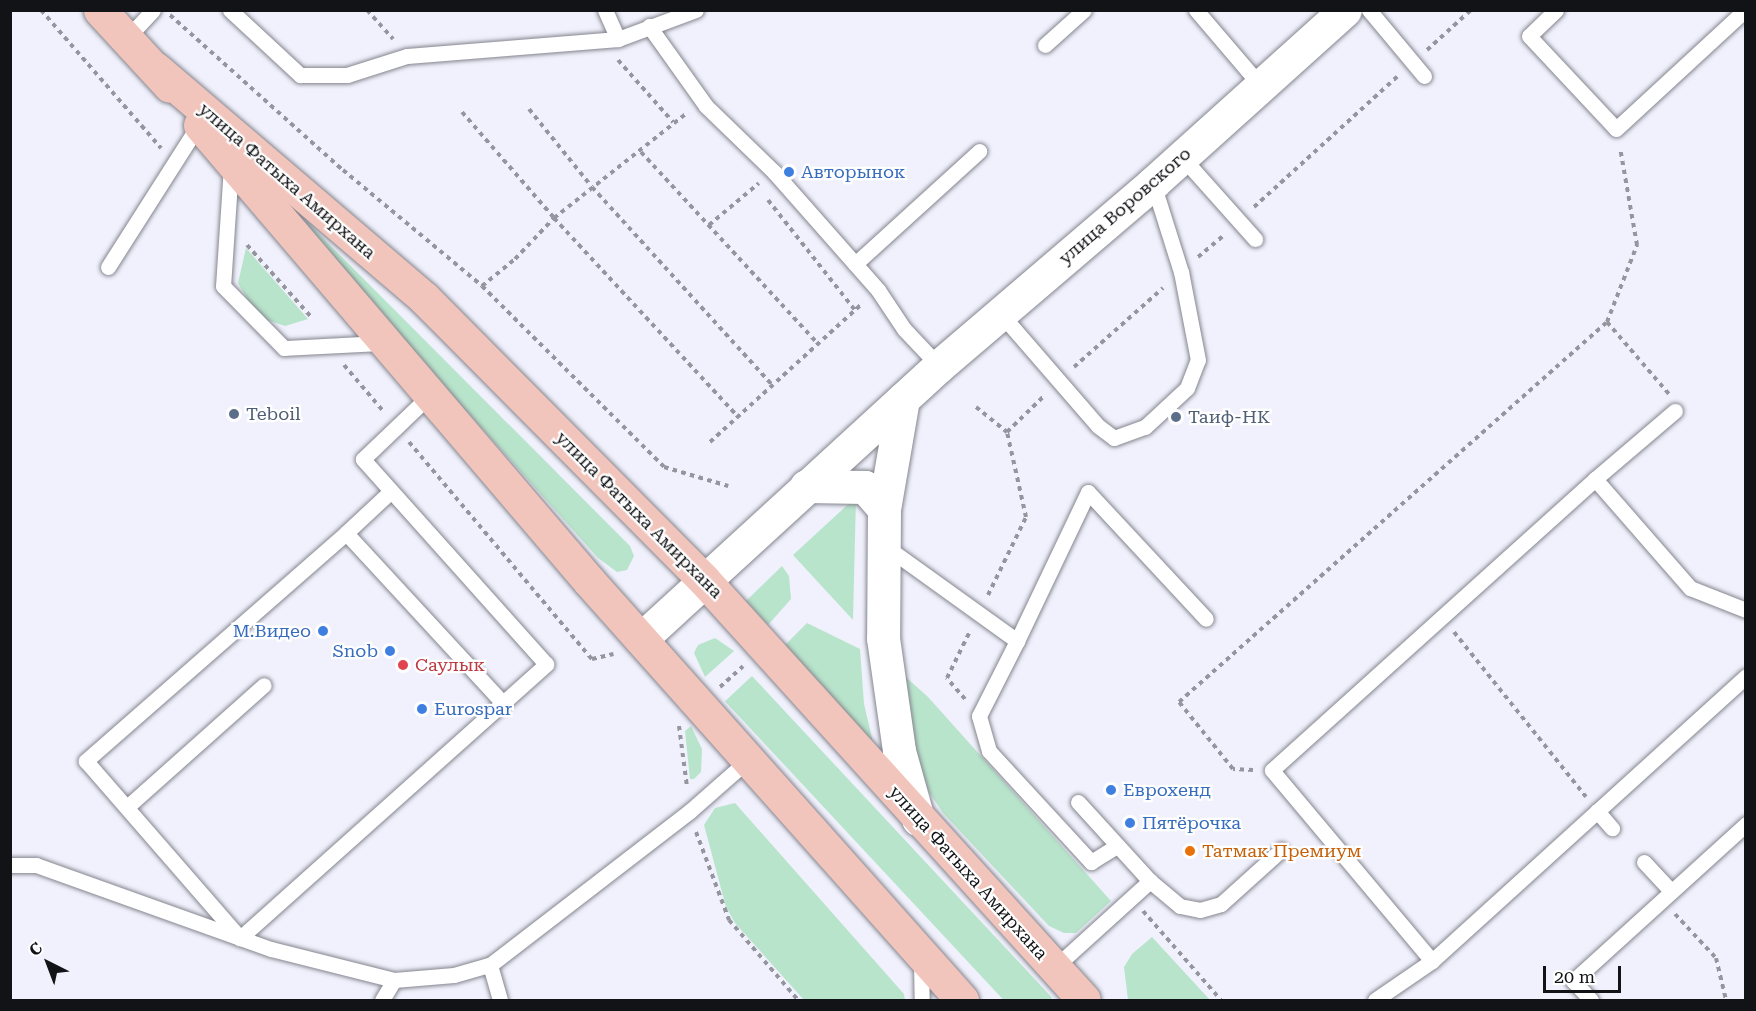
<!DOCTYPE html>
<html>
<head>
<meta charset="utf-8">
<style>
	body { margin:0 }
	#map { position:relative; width:1756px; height:1011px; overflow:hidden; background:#f0f1fc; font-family:"Roboto Serif",serif }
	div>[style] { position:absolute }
	.green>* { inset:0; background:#b8e4cb; transform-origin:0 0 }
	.path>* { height:4px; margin-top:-2px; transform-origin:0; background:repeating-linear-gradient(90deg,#94959d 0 4.5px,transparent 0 9px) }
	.roads { filter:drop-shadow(0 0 2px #84858e) drop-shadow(0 0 2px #84858e) }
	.service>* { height:15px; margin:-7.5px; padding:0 7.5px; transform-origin:7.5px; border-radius:7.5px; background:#fff }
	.tertiary>* { height:33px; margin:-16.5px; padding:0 16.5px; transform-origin:16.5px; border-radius:16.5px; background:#fff }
	.primary>* { height:33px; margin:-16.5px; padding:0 16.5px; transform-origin:16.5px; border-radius:16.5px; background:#f1c5bc }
	.dots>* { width:16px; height:16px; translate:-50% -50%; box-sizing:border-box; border:3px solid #fff; border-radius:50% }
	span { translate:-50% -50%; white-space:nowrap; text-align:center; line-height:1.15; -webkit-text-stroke:4.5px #fff; paint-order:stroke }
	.shop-label { font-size:18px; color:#366cbe }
	.left { translate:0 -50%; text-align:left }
	.right { translate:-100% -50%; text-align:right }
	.street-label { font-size:18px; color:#121316 }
	.service-label { font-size:18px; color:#4e5e75 }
	.health-label { font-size:18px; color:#be3a42 }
	.food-label { font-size:18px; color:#c56008 }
	.frame { position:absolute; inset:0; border:12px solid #121316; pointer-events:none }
	.north { position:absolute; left:18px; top:933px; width:60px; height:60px; -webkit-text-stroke:4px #fff; paint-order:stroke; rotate:318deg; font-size:16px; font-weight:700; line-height:24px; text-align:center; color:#121316 }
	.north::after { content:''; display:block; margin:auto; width:21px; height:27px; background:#121316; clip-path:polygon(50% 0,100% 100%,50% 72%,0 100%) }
	.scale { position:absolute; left:1543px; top:966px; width:78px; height:27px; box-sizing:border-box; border:3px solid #121316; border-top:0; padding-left:8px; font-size:18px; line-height:21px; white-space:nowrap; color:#121316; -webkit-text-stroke:4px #fff; paint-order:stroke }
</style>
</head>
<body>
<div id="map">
	<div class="green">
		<div style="clip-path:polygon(307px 222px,630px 546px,634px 556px,627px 570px,617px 572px,598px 558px,304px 230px)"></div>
		<div style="clip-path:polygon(246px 248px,308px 319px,285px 326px,258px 317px,238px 283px)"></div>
		<div style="clip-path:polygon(856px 497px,853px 620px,793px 555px)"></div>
		<div style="clip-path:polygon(782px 566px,789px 576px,791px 599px,768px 625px,746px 601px)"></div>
		<div style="clip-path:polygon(807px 623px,860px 649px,864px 704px,873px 742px,785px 645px)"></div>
		<div style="clip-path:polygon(715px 638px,734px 651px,705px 677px,694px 653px,698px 645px)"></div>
		<div style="clip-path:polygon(899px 671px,928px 697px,1111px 901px,1076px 933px,1064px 933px,1049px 926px,943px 813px,929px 792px,919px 775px)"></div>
		<div style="left:752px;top:676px;width:440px;height:37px;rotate:47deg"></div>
		<div style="clip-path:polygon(691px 726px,702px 749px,701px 772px,694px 779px,690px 779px,685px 731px)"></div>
		<div style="clip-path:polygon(735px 803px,904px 994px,905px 1000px,804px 1000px,735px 923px,726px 907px,704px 825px,715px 808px)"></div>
		<div style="clip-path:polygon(1152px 937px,1210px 1000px,1128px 1000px,1124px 967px,1132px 954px)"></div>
	</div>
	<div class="path">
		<div style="left:41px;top:10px;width:183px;rotate:49deg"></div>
		<div style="left:367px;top:10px;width:39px;rotate:48deg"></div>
		<div style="left:170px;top:15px;width:232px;rotate:41.9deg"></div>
		<div style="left:343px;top:170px;width:181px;rotate:39.8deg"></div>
		<div style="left:482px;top:286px;width:257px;rotate:44.8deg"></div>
		<div style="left:664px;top:467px;width:67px;rotate:16.5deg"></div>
		<div style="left:1427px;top:50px;width:59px;rotate:-42.3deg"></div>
		<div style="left:618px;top:60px;width:83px;rotate:48.4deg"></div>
		<div style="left:529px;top:109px;width:100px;rotate:51.1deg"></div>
		<div style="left:592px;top:187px;width:268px;rotate:47.7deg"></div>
		<div style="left:462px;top:112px;width:140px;rotate:49deg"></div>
		<div style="left:554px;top:218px;width:271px;rotate:47.2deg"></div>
		<div style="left:641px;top:152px;width:261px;rotate:47.3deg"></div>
		<div style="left:768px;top:200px;width:140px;rotate:51.7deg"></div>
		<div style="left:1254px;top:207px;width:196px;rotate:-42.3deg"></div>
		<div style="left:709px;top:225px;width:65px;rotate:-40deg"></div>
		<div style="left:247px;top:245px;width:98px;rotate:48.3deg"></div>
		<div style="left:1198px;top:257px;width:34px;rotate:-40deg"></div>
		<div style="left:482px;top:286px;width:43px;rotate:-39.3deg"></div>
		<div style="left:515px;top:259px;width:57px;rotate:-46.4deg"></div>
		<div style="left:554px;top:218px;width:171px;rotate:-38.3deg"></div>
		<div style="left:1607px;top:322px;width:95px;rotate:49.3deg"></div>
		<div style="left:344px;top:365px;width:62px;rotate:49.6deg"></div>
		<div style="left:1074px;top:367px;width:119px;rotate:-41.6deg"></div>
		<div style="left:976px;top:407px;width:40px;rotate:39deg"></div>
		<div style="left:409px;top:442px;width:284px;rotate:49.9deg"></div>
		<div style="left:592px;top:659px;width:22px;rotate:-13deg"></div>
		<div style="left:710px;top:442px;width:207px;rotate:-42.3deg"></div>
		<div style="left:988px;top:595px;width:87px;rotate:-64deg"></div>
		<div style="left:1026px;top:517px;width:87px;rotate:-102.6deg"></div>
		<div style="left:1007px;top:432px;width:53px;rotate:-44.2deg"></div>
		<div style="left:1454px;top:632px;width:211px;rotate:51.3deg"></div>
		<div style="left:720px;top:687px;width:31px;rotate:-42deg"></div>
		<div style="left:965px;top:699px;width:28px;rotate:-131deg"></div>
		<div style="left:947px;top:678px;width:52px;rotate:-63.9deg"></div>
		<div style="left:679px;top:726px;width:62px;rotate:82.5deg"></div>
		<div style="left:1253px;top:770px;width:20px;rotate:-177deg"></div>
		<div style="left:1233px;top:769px;width:86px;rotate:-128.9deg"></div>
		<div style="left:1179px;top:702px;width:572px;rotate:-41.6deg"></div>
		<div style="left:1607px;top:322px;width:83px;rotate:-68.7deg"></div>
		<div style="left:1637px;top:245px;width:98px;rotate:-99.9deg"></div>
		<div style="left:696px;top:832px;width:94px;rotate:69.4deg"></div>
		<div style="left:729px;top:920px;width:106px;rotate:49.2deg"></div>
		<div style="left:1143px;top:911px;width:118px;rotate:48.8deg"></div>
		<div style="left:1675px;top:914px;width:60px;rotate:47deg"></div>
		<div style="left:1716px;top:958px;width:43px;rotate:76.6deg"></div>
	</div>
	<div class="roads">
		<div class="service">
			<div style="left:230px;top:10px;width:96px;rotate:42.9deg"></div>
			<div style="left:300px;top:75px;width:47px"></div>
			<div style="left:347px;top:75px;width:63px;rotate:-17.6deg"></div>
			<div style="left:407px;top:56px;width:212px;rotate:-4.6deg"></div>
			<div style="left:618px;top:39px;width:83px;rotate:-20.4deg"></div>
			<div style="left:605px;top:10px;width:32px;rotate:66deg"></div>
			<div style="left:1196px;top:10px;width:100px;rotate:49.5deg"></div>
			<div style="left:1369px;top:10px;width:86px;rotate:50.2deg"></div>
			<div style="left:1556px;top:10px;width:37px;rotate:136deg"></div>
			<div style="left:1529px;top:36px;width:127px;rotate:46.9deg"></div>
			<div style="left:1616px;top:129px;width:176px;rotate:-42.7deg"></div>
			<div style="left:649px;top:26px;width:98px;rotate:54.5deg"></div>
			<div style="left:706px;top:106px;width:95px;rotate:44.1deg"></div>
			<div style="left:774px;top:172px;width:157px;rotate:48.6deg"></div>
			<div style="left:878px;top:290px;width:47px;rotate:56.3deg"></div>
			<div style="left:904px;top:329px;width:51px;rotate:46.6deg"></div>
			<div style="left:127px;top:38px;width:38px;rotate:-47deg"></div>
			<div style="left:1045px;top:45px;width:52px;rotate:-41.9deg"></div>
			<div style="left:1182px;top:157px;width:110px;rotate:48.3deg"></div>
			<div style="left:231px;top:166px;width:120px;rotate:93.8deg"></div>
			<div style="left:223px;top:286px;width:87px;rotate:45.5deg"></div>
			<div style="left:284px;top:348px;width:99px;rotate:-2.9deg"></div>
			<div style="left:855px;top:264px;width:168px;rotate:-42.3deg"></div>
			<div style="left:108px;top:267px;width:169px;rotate:-57.5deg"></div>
			<div style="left:1001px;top:314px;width:148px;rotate:49.1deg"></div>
			<div style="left:1098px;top:426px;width:20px;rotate:37deg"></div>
			<div style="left:1114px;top:438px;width:33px;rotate:-20deg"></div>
			<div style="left:1145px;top:427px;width:57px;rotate:-42.9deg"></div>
			<div style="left:1187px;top:388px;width:30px;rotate:-69deg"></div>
			<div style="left:1198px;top:360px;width:90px;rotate:-100.9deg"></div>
			<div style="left:1181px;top:272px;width:93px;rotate:-107.5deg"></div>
			<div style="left:1595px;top:479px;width:105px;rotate:-40.4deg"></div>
			<div style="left:391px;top:491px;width:62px;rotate:137deg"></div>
			<div style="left:346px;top:533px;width:231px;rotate:47.3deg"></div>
			<div style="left:346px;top:533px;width:346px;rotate:138.8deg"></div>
			<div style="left:86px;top:761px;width:235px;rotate:49deg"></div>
			<div style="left:240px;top:938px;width:411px;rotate:-41.8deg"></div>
			<div style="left:546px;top:664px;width:275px;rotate:-131.8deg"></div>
			<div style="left:363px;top:459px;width:91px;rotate:-43.7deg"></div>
			<div style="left:885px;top:546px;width:163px;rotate:35.7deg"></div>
			<div style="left:1017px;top:641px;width:84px;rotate:116.9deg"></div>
			<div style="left:979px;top:716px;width:36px;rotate:74deg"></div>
			<div style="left:989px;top:751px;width:151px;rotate:47.4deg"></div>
			<div style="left:1091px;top:862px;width:31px;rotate:-32deg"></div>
			<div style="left:1017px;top:641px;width:165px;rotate:-64.5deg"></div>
			<div style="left:1088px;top:492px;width:173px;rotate:47.1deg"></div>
			<div style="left:1078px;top:802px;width:107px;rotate:47.7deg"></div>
			<div style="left:127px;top:807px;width:183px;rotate:-41.7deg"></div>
			<div style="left:1597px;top:811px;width:23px;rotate:49deg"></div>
			<div style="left:1644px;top:862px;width:40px;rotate:47deg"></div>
			<div style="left:10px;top:865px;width:26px"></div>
			<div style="left:36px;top:865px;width:250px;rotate:19.7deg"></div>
			<div style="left:271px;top:949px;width:127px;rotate:14.1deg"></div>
			<div style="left:394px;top:980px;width:60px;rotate:-4.8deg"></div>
			<div style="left:454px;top:975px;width:37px;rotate:-16deg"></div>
			<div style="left:490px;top:965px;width:252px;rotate:-37.6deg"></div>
			<div style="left:690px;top:811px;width:79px;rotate:-41.4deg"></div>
			<div style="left:921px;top:961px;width:39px;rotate:89deg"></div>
			<div style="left:1432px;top:961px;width:249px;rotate:-130deg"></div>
			<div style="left:1272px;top:770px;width:435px;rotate:-42deg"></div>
			<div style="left:1595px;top:479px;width:145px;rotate:48.9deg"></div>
			<div style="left:1690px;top:588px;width:60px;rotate:21.4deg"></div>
			<div style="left:490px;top:965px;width:36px;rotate:74deg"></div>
			<div style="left:1054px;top:968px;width:130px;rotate:-42.2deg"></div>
			<div style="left:1150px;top:881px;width:39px;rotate:40deg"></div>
			<div style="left:1180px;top:906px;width:20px;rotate:11deg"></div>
			<div style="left:1200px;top:910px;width:22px;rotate:-16deg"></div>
			<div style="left:1221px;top:904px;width:81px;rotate:-42deg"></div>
			<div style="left:382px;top:1000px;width:23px;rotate:-59deg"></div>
			<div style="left:1375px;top:1000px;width:69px;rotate:-34.4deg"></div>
			<div style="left:1432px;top:961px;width:424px;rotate:-42.2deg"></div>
			<div style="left:1591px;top:1000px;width:26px;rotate:-133deg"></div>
			<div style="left:1573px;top:981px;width:234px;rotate:-42.2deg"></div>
		</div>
		<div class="tertiary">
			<div style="left:903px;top:399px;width:112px;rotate:99.8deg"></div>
			<div style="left:884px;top:509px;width:129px;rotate:90.4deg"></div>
			<div style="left:883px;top:638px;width:114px;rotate:81.9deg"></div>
			<div style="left:899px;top:751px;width:71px;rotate:74.4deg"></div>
			<div style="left:806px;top:486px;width:59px;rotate:1deg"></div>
			<div style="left:865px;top:487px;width:29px;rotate:49deg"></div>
			<div style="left:641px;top:639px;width:404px;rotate:-42.5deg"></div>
			<div style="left:939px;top:366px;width:282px;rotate:-40.5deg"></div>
			<div style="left:1153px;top:183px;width:258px;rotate:-42deg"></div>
		</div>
		<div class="primary">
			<div style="left:100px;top:10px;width:103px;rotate:47.4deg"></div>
			<div style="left:156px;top:69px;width:353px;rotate:40.5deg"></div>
			<div style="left:424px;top:298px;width:397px;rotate:45.2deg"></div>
			<div style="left:704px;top:580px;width:566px;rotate:47.86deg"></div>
			<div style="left:200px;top:125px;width:599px;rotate:49.53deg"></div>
			<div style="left:589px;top:581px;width:561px;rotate:48.32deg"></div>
		</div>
	</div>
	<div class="dots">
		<div style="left:789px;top:172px;background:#3f7fe0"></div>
		<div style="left:234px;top:414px;background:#5c6f8a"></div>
		<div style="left:1176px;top:417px;background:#5c6f8a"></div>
		<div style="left:323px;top:631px;background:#3f7fe0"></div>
		<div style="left:390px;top:651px;background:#3f7fe0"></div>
		<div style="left:403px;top:665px;background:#e0444e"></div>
		<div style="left:422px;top:709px;background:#3f7fe0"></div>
		<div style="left:1111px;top:790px;background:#3f7fe0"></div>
		<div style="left:1130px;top:823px;background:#3f7fe0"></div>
		<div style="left:1190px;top:851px;background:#e8710a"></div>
	</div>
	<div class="shop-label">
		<span class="left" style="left:801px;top:172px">Авторынок</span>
		<span class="right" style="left:311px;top:631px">М.Видео</span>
		<span class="right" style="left:378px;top:651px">Snob</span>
		<span class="left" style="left:434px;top:709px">Eurospar</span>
		<span class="left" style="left:1123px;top:790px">Еврохенд</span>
		<span class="left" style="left:1142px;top:823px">Пятёрочка</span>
	</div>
	<div class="street-label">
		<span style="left:287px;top:181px;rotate:41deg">улица Фатыха Амирхана</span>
		<span style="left:1125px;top:206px;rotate:-41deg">улица Воровского</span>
		<span style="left:639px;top:515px;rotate:45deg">улица Фатыха Амирхана</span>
		<span style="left:968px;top:873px;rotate:48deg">улица Фатыха Амирхана</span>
	</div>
	<div class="service-label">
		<span class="left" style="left:246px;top:414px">Teboil</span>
		<span class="left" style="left:1188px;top:417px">Таиф-НК</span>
	</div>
	<div class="health-label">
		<span class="left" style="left:415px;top:665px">Саулык</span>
	</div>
	<div class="food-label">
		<span class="left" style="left:1202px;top:851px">Татмак Премиум</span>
	</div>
	<div class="frame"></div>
	<div class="north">С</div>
	<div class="scale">20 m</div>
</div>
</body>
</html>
